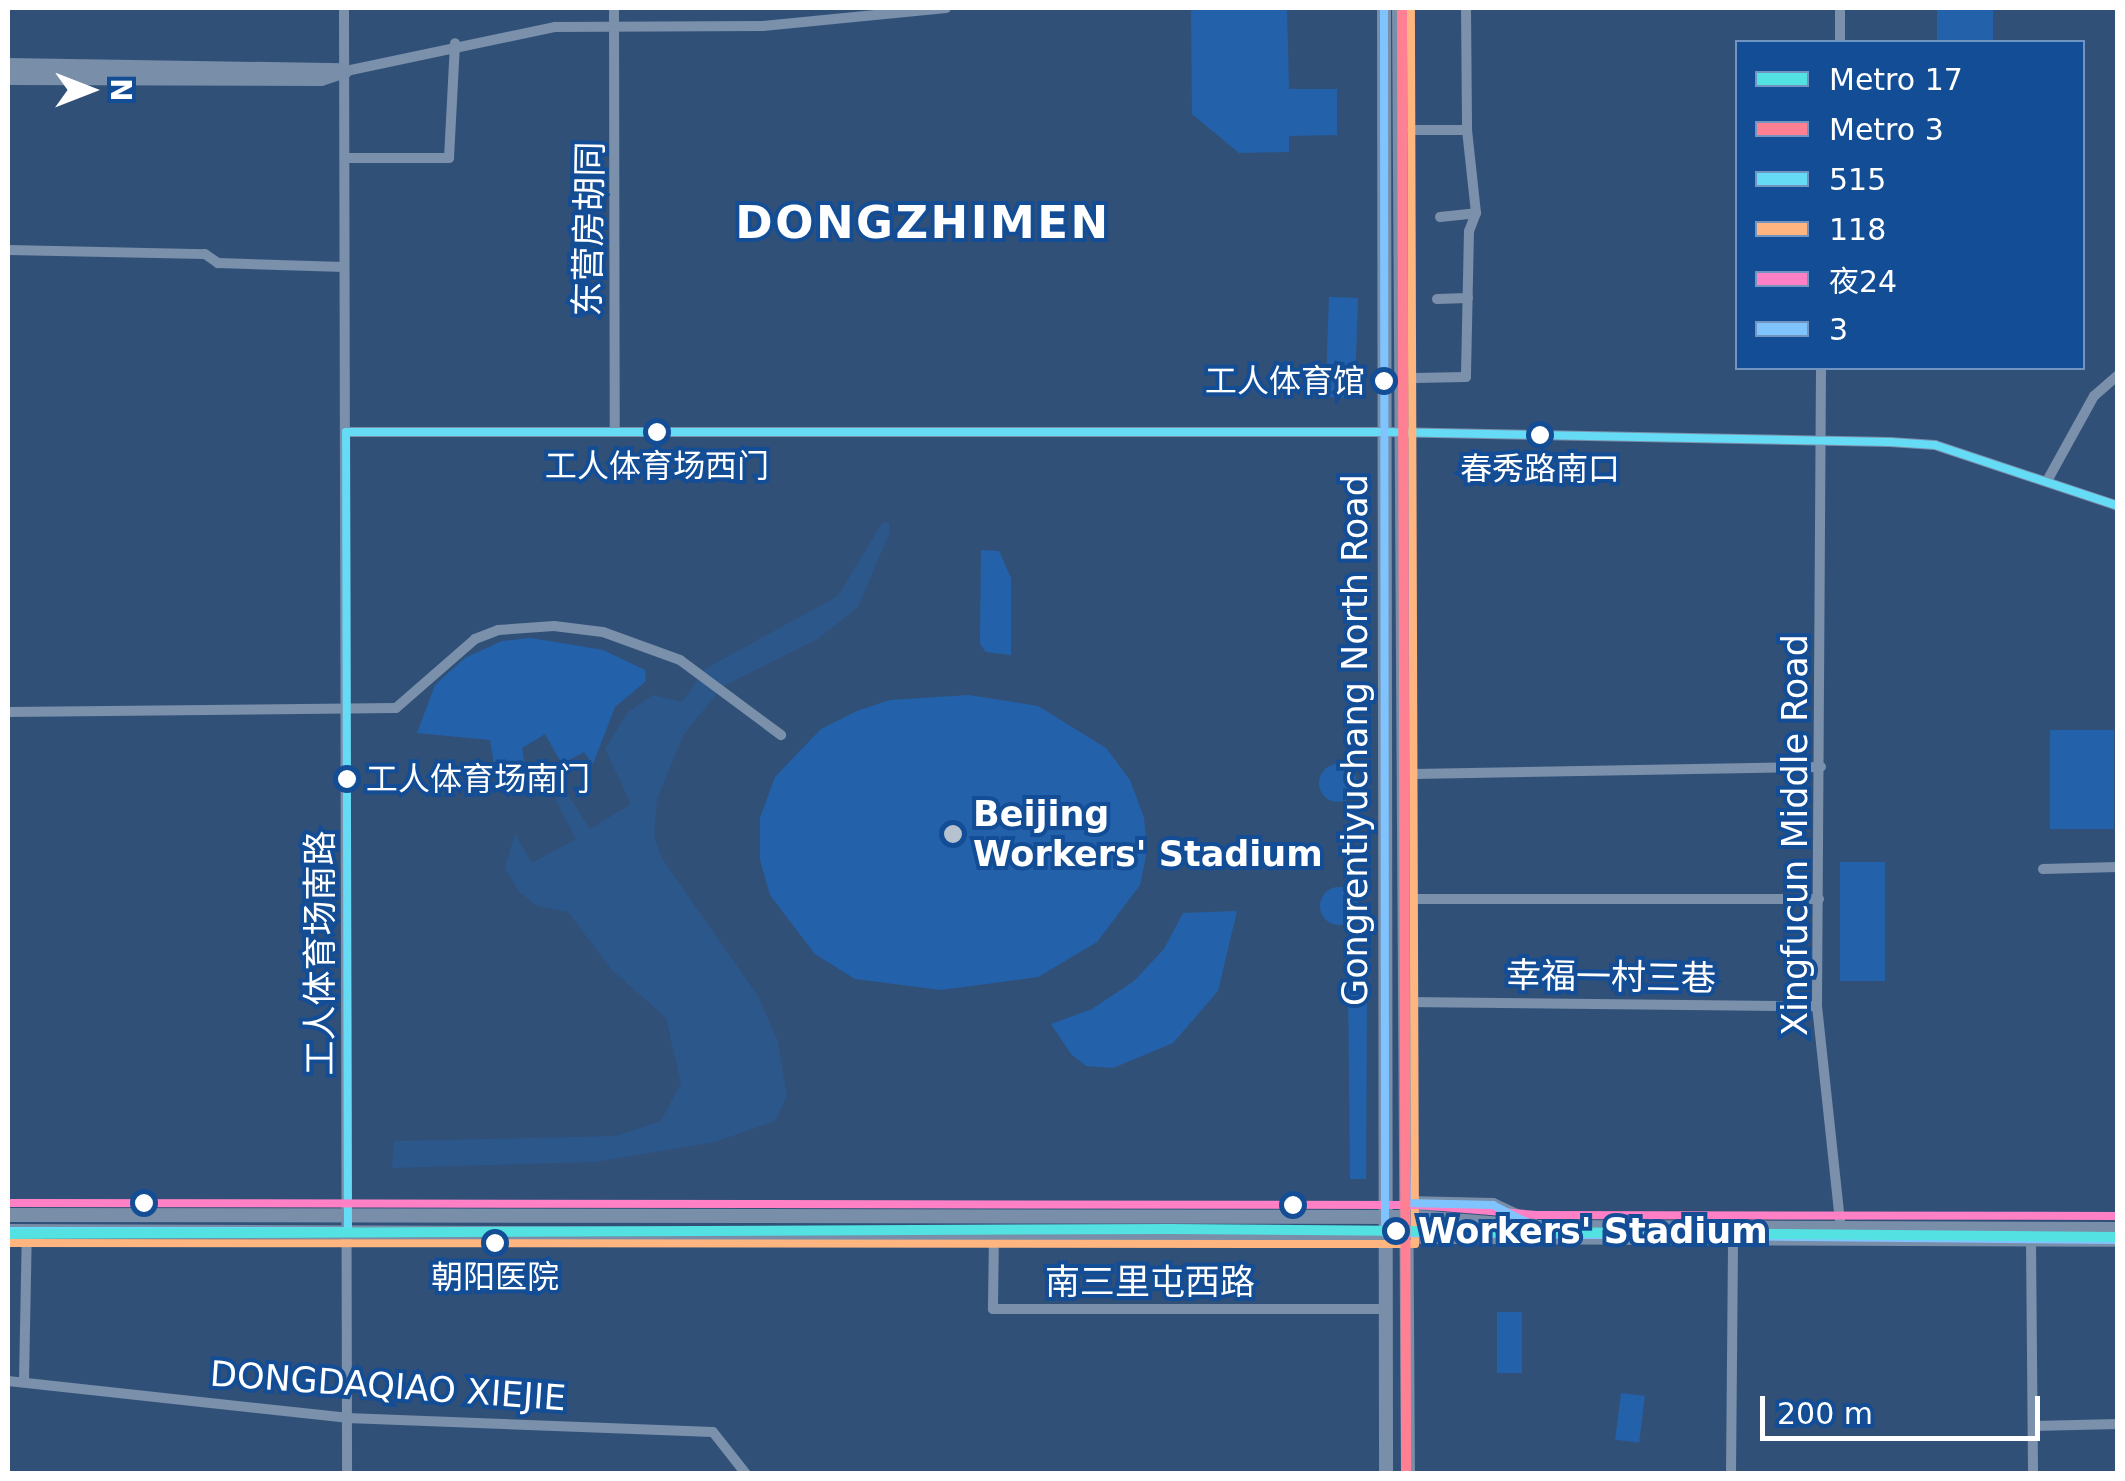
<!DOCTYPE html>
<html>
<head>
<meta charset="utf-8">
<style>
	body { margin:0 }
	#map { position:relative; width:2125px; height:1481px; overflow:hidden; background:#315078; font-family:"DejaVu Sans","Noto Sans SC",sans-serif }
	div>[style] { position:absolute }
	.green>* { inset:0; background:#2362ab; transform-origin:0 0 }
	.round { border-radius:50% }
	.water>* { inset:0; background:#2c578b }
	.minor>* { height:10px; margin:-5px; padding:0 5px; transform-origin:5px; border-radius:5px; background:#7a90ab }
	.major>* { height:14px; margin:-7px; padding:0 7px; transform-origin:7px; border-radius:7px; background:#788ea9 }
	.bus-1>* { height:8px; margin:-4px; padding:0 4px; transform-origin:4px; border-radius:4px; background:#66dbf5 }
	.bus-2>* { height:8px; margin:-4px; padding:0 4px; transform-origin:4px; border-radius:4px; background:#ffb580 }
	.bus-3>* { height:8px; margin:-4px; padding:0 4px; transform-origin:4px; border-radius:4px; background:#ff80c5 }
	.bus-4>* { height:8px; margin:-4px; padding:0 4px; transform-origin:4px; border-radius:4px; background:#80c4ff }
	.metro-1>* { height:10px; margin:-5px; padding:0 5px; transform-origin:5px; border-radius:5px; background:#53e1e1 }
	.metro-2>* { height:10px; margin:-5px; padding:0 5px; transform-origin:5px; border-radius:5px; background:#ff8093 }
	.dots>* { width:28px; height:28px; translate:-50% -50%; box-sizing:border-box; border:5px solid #134d96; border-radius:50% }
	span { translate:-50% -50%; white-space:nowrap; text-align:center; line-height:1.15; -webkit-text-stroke:8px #134d96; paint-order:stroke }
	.bus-label { font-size:32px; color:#fff }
	.right { translate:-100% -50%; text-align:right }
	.left { translate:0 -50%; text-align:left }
	.street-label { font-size:35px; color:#fff }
	.poi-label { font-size:35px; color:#fff; font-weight:700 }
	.stop-label { font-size:35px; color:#fff; font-weight:700 }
	.district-label { font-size:45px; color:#fff; font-weight:700; letter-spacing:2.5px }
	.frame { position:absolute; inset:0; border:10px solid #fff; pointer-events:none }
	.legend { position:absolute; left:1735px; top:40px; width:350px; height:330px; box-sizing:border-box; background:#134d96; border:2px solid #7194c0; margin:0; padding:12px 18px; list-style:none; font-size:30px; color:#fff }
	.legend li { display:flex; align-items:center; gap:20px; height:50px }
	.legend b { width:50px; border:2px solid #7194c0 }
	.north { position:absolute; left:40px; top:40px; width:100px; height:100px; -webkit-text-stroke:8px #134d96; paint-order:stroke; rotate:90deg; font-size:28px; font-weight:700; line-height:40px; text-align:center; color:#fff }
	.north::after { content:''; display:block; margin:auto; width:35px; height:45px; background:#fff; clip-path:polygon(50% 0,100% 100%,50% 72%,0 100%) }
	.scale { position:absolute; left:1760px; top:1396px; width:280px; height:45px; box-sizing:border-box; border:5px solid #fff; border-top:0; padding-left:12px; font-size:30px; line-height:35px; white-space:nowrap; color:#fff; -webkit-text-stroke:8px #134d96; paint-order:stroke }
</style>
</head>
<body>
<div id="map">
	<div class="green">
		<div style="clip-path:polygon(1191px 8px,1287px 8px,1289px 89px,1337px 89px,1337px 135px,1289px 136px,1289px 152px,1239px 153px,1192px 114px)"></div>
		<div style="left:1937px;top:8px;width:56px;height:34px"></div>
		<div style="left:1329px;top:297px;width:29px;height:100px;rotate:2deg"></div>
		<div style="clip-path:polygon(981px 550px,999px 551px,1011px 578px,1011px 655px,986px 652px,980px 644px)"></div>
		<div style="clip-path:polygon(531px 638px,603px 650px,645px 670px,646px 681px,615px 707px,593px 764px,584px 752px,562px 764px,545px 734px,522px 748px,526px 772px,498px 788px,490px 740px,417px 733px,435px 685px,465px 658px,502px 641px)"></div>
		<div style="clip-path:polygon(969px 695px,1038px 706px,1106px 748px,1130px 780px,1144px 818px,1147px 851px,1140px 885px,1097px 942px,1038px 977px,941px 990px,855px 979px,815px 954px,770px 895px,760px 860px,760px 818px,775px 777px,821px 729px,857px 711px,890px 700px)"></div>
		<div style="left:2050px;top:730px;width:64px;height:99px"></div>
		<div class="round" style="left:1319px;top:764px;width:38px;height:38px"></div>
		<div style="left:1840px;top:862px;width:45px;height:119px"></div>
		<div class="round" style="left:1320px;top:887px;width:38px;height:38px"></div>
		<div style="clip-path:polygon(1237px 911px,1218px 991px,1173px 1043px,1113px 1068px,1086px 1066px,1071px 1054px,1051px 1024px,1092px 1009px,1134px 981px,1164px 949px,1183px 913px)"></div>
		<div style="clip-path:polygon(1348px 974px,1367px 975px,1366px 1179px,1350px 1179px)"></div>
		<div style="left:1497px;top:1312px;width:25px;height:61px"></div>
		<div style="left:1621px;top:1393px;width:24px;height:47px;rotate:7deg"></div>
	</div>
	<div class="water">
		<div style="clip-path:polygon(882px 523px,889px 523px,890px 532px,858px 607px,819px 638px,723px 686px,684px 734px,657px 799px,654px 835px,661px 857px,758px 996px,778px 1042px,787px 1096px,775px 1121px,715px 1142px,595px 1162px,392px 1168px,394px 1141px,616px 1136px,661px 1121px,681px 1083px,666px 1018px,611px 969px,568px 912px,537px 906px,519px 892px,505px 868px,515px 834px,532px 863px,576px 839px,555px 799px,567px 793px,590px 829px,631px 804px,605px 749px,628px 712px,653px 695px,682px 702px,705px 669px,838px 596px)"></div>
	</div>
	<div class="minor">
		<div style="left:344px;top:8px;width:1466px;rotate:89.88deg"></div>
		<div style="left:614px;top:8px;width:424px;rotate:89.9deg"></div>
		<div style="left:1466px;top:8px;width:122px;rotate:89.5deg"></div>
		<div style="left:1840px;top:42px;width:34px;rotate:-90deg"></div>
		<div style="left:346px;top:71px;width:214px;rotate:-11.9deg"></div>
		<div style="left:555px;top:27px;width:208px;rotate:-0.3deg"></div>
		<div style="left:763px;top:26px;width:184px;rotate:-5.6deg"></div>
		<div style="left:1412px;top:130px;width:55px"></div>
		<div style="left:1467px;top:130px;width:83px;rotate:83.8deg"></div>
		<div style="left:1476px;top:213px;width:19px;rotate:111deg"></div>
		<div style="left:1469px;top:231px;width:146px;rotate:91.2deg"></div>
		<div style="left:1466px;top:377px;width:51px;rotate:178.9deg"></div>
		<div style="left:346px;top:158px;width:103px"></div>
		<div style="left:449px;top:158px;width:115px;rotate:-87deg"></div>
		<div style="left:1440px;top:217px;width:36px;rotate:-6deg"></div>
		<div style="left:8px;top:250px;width:197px;rotate:1.2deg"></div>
		<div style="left:205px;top:254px;width:16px;rotate:35deg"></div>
		<div style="left:218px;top:263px;width:126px;rotate:1.8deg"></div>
		<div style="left:1437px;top:299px;width:31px;rotate:-2deg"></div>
		<div style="left:1821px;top:368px;width:638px;rotate:90.36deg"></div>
		<div style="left:1817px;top:1006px;width:224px;rotate:83.9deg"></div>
		<div style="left:346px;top:432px;width:1040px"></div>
		<div style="left:1386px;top:432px;width:504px;rotate:1.14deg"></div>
		<div style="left:1890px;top:442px;width:45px;rotate:3.8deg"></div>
		<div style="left:1935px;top:445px;width:193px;rotate:18.4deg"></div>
		<div style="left:2047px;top:481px;width:97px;rotate:-61.1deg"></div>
		<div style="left:2094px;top:396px;width:32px;rotate:-41deg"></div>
		<div style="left:8px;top:712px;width:388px;rotate:-0.6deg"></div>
		<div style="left:396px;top:708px;width:105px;rotate:-41.1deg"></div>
		<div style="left:475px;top:639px;width:25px;rotate:-21deg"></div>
		<div style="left:498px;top:630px;width:56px;rotate:-4.1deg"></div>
		<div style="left:554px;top:626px;width:49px;rotate:7deg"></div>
		<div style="left:603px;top:632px;width:82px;rotate:20deg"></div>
		<div style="left:680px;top:660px;width:126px;rotate:36.6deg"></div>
		<div style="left:1413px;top:774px;width:408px;rotate:-1deg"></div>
		<div style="left:2043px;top:869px;width:75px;rotate:-1.5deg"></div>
		<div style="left:1405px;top:899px;width:414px"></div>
		<div style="left:1405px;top:1002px;width:412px;rotate:0.6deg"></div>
		<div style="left:994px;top:1233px;width:76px;rotate:90.8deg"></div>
		<div style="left:993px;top:1309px;width:390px"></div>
		<div style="left:2031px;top:1241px;width:233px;rotate:89.5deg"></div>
		<div style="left:8px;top:1381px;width:341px;rotate:6.2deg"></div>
		<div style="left:347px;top:1418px;width:366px;rotate:2.2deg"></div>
		<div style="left:713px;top:1432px;width:53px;rotate:51.8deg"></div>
		<div style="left:24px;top:1381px;width:150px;rotate:-88.9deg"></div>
		<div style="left:2033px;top:1426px;width:85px;rotate:-1.3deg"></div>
		<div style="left:1731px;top:1474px;width:233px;rotate:-89.5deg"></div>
	</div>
	<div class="major">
		<div style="left:1384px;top:8px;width:1466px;rotate:89.92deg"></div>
		<div style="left:1399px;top:8px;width:1466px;rotate:89.65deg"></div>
		<div style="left:8px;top:65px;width:337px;rotate:0.9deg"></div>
		<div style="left:8px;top:78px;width:313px;rotate:0.2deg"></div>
		<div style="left:321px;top:79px;width:26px;rotate:-18deg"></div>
		<div style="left:1407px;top:1203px;width:86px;rotate:1.3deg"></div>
		<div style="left:1493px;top:1205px;width:42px;rotate:25.3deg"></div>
		<div style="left:8px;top:1215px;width:1410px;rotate:0.08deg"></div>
		<div style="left:1418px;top:1217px;width:118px;rotate:4.8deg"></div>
		<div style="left:1536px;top:1227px;width:582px;rotate:0.2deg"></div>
		<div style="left:8px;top:1231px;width:2110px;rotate:0.24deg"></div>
	</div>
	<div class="bus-1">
		<div style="left:346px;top:432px;width:1040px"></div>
		<div style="left:1386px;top:432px;width:504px;rotate:1.14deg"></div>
		<div style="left:1890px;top:442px;width:45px;rotate:3.8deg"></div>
		<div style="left:1935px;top:445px;width:193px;rotate:18.4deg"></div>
		<div style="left:8px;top:1231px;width:340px"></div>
		<div style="left:348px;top:1231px;width:799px;rotate:-90.14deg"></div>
	</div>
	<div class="bus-2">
		<div style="left:8px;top:1243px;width:1407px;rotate:0.04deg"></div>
		<div style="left:1415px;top:1244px;width:1236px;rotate:-90.19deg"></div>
	</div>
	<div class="bus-3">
		<div style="left:8px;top:1203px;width:1410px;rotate:0.08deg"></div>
		<div style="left:1418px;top:1205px;width:119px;rotate:4.8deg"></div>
		<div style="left:1537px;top:1215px;width:581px;rotate:0.1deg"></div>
	</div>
	<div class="bus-4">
		<div style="left:1384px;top:8px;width:1225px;rotate:89.95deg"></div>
		<div style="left:1385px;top:1233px;width:733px;rotate:0.55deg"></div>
		<div style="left:1406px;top:1154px;width:49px;rotate:88.8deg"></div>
		<div style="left:1407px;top:1203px;width:86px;rotate:1.3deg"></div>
		<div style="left:1493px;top:1205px;width:48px;rotate:27.1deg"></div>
		<div style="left:1536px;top:1227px;width:17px"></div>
	</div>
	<div class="metro-1">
		<div style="left:8px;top:1234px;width:1163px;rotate:-0.25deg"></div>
		<div style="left:1171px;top:1229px;width:947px;rotate:0.48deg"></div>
	</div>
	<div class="metro-2">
		<div style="left:1402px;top:8px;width:1466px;rotate:89.84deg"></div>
	</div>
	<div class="dots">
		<div style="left:1384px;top:381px;background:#fff"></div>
		<div style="left:657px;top:432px;background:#fff"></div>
		<div style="left:1540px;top:435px;background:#fff"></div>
		<div style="left:347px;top:779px;background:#fff"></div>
		<div style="left:953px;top:834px;background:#b7c2d0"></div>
		<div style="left:144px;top:1203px;background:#fff"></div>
		<div style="left:1293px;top:1205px;background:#fff"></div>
		<div style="left:1396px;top:1231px;background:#fff"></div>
		<div style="left:495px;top:1243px;background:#fff"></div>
	</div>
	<div class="bus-label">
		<span class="right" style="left:1365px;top:381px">工人体育馆</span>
		<span style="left:657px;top:466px">工人体育场西门</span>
		<span style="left:1540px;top:469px">春秀路南口</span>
		<span class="left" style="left:366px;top:779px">工人体育场南门</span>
		<span style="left:495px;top:1277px">朝阳医院</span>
	</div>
	<div class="street-label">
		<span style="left:589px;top:229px;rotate:-89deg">东营房胡同</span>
		<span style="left:1355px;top:740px;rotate:-90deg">Gongrentiyuchang North Road</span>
		<span style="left:1795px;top:835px;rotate:-90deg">Xingfucun Middle Road</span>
		<span style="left:320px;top:953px;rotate:-90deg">工人体育场南路</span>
		<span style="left:1611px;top:977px;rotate:1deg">幸福一村三巷</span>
		<span style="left:1150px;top:1282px">南三里屯西路</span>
		<span style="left:388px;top:1386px;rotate:4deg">DONGDAQIAO XIEJIE</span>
	</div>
	<div class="poi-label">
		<span class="left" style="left:973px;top:834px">Beijing<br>Workers' Stadium</span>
	</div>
	<div class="stop-label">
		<span class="left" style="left:1418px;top:1231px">Workers' Stadium</span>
	</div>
	<div class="district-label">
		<span style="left:923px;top:223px">DONGZHIMEN</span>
	</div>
	<div class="frame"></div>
	<ul class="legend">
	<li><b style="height:12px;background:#53e1e1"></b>Metro 17</li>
	<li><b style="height:12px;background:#ff8093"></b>Metro 3</li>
	<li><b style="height:12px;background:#66dbf5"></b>515</li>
	<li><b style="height:12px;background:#ffb580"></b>118</li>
	<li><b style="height:12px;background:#ff80c5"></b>夜24</li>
	<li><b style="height:12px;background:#80c4ff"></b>3</li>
	</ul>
	<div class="north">N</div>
	<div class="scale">200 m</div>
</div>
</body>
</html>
